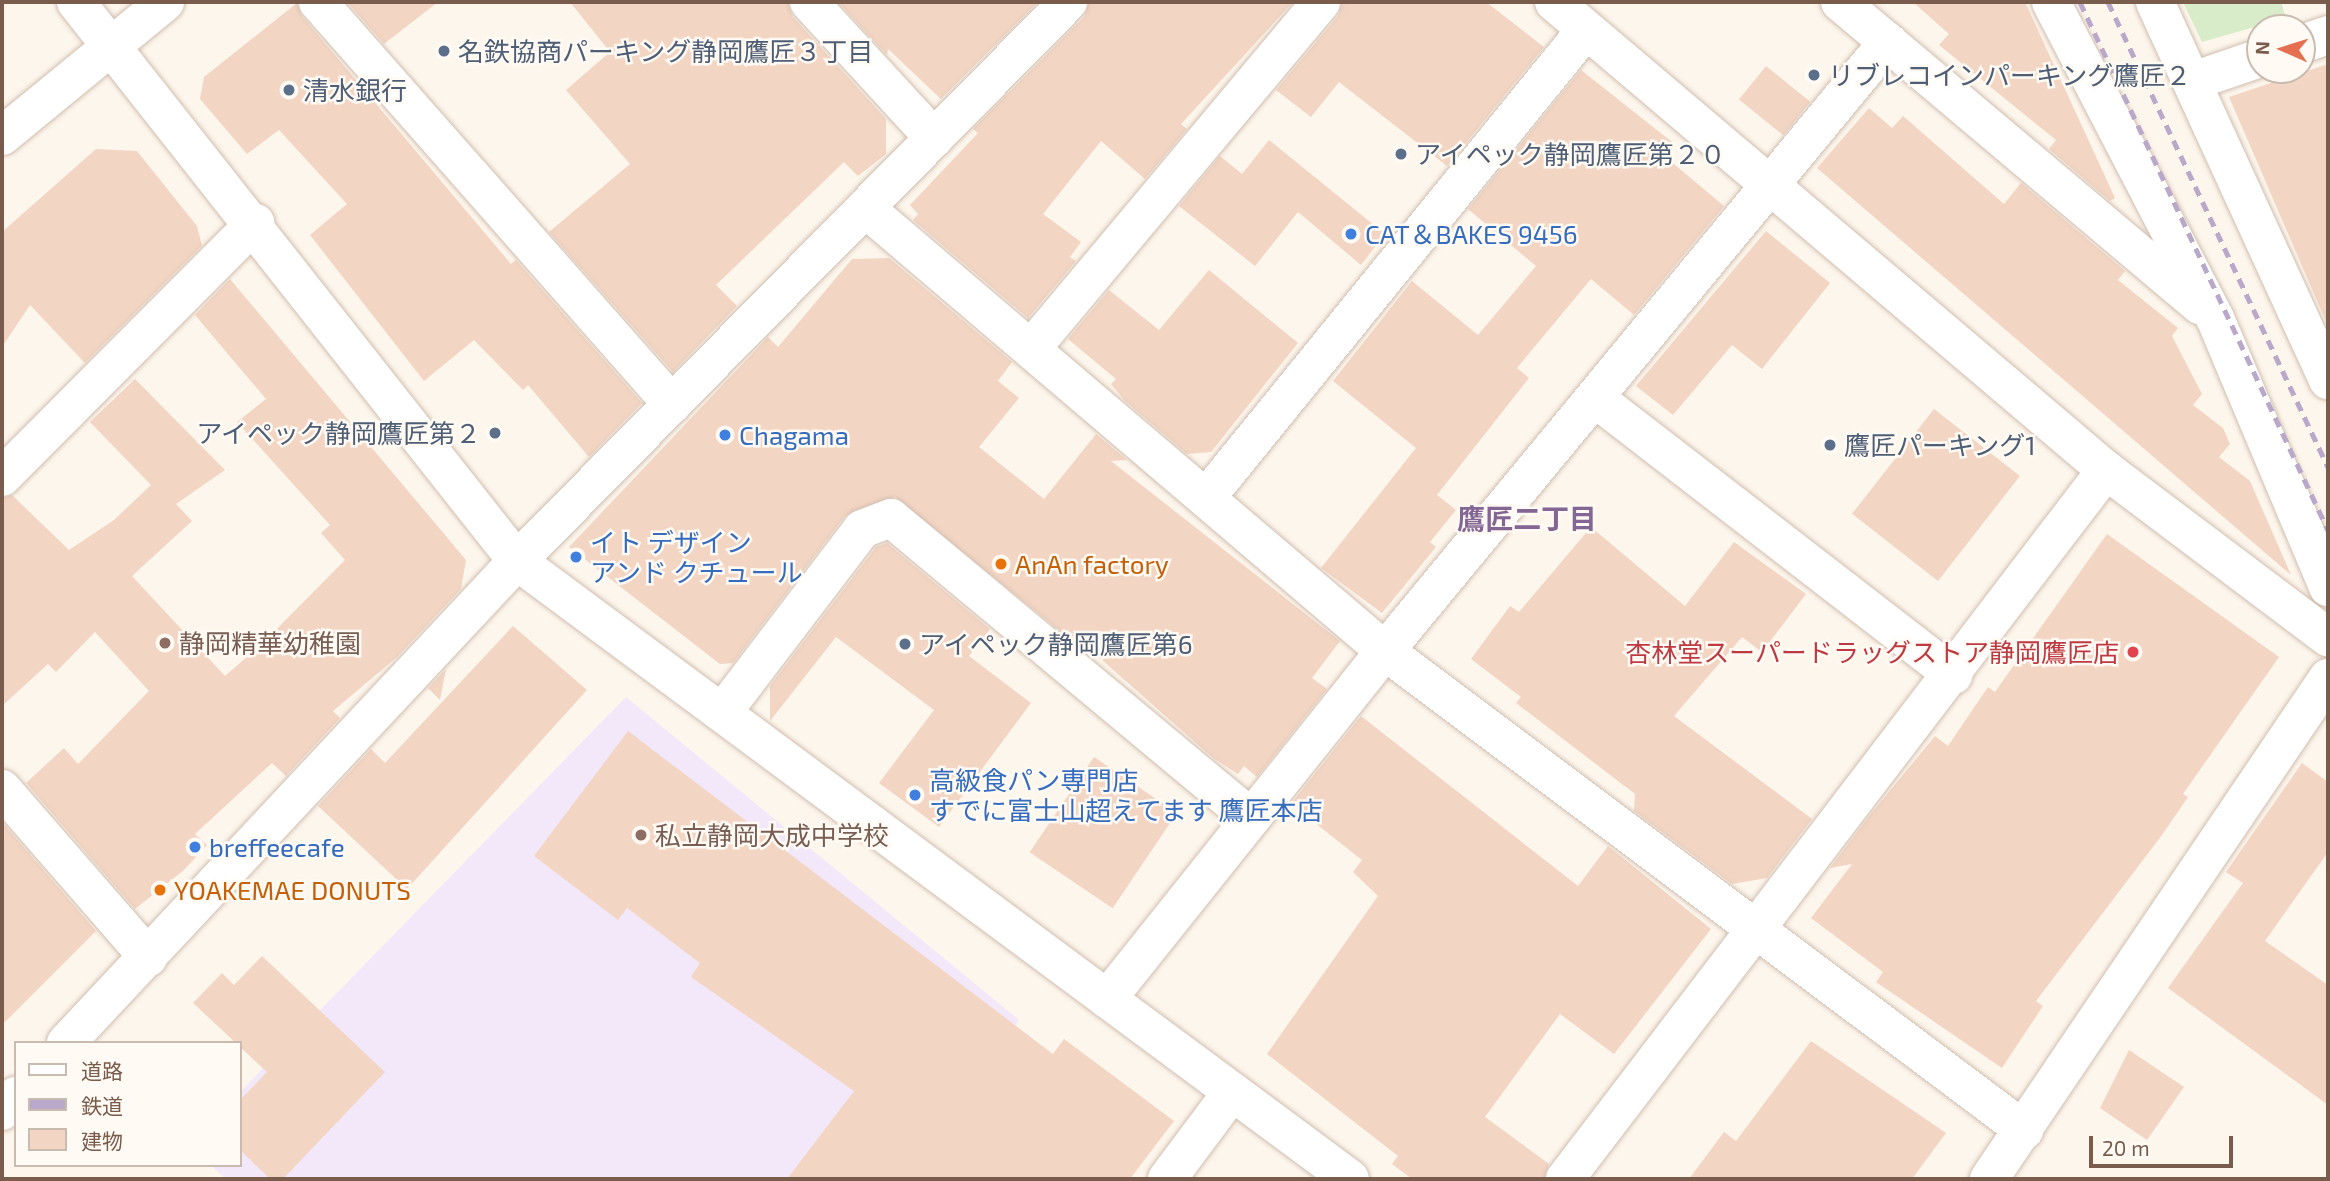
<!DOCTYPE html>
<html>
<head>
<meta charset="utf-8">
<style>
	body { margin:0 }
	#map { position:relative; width:2330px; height:1181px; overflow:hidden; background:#fdf6ec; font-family:"Exo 2","Noto Sans JP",sans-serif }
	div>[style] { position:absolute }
	.education>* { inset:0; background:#f3e8fa }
	.green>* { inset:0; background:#d8ecc9 }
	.building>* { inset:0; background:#f3d5c3; transform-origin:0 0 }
	.roads { filter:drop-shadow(0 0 2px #d1beb0) drop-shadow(0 0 2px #d1beb0) }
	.minor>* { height:38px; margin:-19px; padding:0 19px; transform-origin:19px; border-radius:19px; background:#fff }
	.tertiary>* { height:38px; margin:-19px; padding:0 19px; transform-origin:19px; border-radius:19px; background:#fff }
	.secondary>* { height:38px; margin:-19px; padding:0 19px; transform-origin:19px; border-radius:19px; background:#fff }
	.rail>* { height:5px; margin-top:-2.5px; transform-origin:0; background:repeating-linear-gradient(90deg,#b9a8c9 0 10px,transparent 0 17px) }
	.dots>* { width:19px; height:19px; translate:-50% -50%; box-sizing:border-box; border:4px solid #fffaf3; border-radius:50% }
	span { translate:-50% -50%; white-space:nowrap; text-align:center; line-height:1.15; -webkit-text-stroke:5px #fffaf3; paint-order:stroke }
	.service-label { font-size:26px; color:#4e5e75 }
	.left { translate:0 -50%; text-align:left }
	.right { translate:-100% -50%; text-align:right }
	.shop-label { font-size:26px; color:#366cbe }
	.food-label { font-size:26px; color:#c56008 }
	.education-label { font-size:26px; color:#785e54 }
	.health-label { font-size:26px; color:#be3a42 }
	.neighbourhood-label { font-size:28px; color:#846695; font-weight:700 }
	.frame { position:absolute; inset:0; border:4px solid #7a5c4d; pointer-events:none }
	.legend { position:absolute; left:14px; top:1041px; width:228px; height:126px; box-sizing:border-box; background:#fffaf3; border:2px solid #cabbb1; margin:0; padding:9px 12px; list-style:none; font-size:21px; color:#7a5c4d }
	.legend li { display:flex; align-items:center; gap:14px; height:35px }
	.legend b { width:35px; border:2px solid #cabbb1 }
	.north { position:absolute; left:2246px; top:14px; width:70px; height:70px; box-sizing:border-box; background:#fffaf3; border:2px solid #cabbb1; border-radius:50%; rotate:273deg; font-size:19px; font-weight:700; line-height:28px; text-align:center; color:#7a5c4d }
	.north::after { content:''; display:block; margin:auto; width:24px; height:32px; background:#e76f51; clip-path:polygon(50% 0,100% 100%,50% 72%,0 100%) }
	.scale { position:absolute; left:2089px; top:1136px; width:144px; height:32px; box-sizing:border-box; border:4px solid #7a5c4d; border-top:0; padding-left:9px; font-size:21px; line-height:24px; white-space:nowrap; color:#7a5c4d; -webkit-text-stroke:5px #fffaf3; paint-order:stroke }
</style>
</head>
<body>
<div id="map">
	<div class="education">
		<div style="clip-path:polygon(626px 697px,1019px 1020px,911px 1179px,226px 1179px,210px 1165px,240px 1165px,240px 1092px)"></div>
	</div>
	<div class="green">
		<div style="clip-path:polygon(2183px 2px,2281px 2px,2286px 18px,2202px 42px)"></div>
	</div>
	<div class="building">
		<div style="clip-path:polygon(347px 2px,438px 2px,384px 44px)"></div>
		<div style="clip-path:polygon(570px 2px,788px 2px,793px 17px,886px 119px,886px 154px,858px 176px,844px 162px,716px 285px,737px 306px,673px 372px,549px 232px,630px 164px,566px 90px,610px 52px)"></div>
		<div style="clip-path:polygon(838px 2px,1038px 2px,941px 99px,888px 49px,887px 55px)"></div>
		<div style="clip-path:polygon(1089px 2px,1293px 2px,1181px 124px,1187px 129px,1145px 179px,1101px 141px,1043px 214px,1081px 242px,1070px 257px,1076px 261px,1028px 318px,913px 220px,918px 214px,910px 205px,978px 133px,973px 129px,1084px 17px)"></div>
		<div style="clip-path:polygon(1342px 2px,1486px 2px,1544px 47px,1447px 166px,1339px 82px,1311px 117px,1276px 90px,1338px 16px)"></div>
		<div style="clip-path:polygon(1913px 2px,2025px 2px,2115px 198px,2110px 201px,2049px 149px,2056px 140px,1939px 45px,1949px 34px)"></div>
		<div style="clip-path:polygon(297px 3px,302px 16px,511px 264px,516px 260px,642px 403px,589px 457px,528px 385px,523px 390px,474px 340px,424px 381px,310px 235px,347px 204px,279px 130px,247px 154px,200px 99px,204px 77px)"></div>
		<div style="clip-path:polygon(2328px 64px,2328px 326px,2229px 97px)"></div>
		<div style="left:1766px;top:66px;width:57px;height:43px;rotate:39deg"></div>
		<div style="clip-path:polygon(1581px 70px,1672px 142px,1662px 154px,1724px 206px,1634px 315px,1591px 279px,1517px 368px,1529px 378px,1437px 495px,1456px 510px,1430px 542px,1436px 547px,1382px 613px,1321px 568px,1416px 448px,1333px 381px,1412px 281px,1478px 335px,1536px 266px,1468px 209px)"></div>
		<div style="clip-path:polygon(1869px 108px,1892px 128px,1903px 116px,2004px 204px,2021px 183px,2125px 271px,2118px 280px,2178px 328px,2172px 336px,2202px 394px,2193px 405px,2223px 428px,2230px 444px,2219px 457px,2250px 481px,2291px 575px,1817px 168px)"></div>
		<div style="clip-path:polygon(1269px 140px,1385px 234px,1361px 265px,1298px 212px,1255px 266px,1179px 206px,1220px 156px,1242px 174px)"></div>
		<div style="clip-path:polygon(96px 149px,137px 151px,197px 226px,202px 246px,85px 363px,30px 305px,2px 347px,2px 232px)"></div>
		<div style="clip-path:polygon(1766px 231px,1830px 283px,1762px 369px,1732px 345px,1673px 415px,1636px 386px)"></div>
		<div style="clip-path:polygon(889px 258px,1012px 362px,998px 381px,1019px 398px,979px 447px,1044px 499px,1096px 434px,1127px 460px,1111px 461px,1340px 641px,1312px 678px,1327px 689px,1257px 777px,1244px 766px,1238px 774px,1213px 758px,1085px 645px,1082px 649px,895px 497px,845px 516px,733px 663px,720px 664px,569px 547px,768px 337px,778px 347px,852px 259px)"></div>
		<div style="clip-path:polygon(1209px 270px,1298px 343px,1211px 452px,1187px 454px,1124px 400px,1111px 384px,1116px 379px,1068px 339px,1109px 290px,1159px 330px)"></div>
		<div style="clip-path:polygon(230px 279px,466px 560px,461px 589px,397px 657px,333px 711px,340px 718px,286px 776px,272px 763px,195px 834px,207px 845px,184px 870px,135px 909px,26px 783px,64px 748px,78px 764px,149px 691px,95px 632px,56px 672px,48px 664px,2px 706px,2px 498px,12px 495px,69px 550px,114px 520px,151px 485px,90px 422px,135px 379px,225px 470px,176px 504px,192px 521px,132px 576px,225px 676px,264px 642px,345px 560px,321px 533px,330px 525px,237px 422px,266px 399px,195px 315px)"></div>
		<div style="left:1934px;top:409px;width:109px;height:133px;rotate:38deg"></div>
		<div style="clip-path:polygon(1591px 527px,1685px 606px,1734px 542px,1806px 594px,1762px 652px,1742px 637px,1674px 716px,1812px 819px,1767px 878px,1732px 884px,1634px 811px,1635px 794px,1516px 703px,1521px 697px,1471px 659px,1510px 606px,1519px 612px)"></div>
		<div style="clip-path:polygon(2107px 534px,2279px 657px,2183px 794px,2188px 797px,2162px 835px,2036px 1001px,2043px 1006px,2002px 1068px,1876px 982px,1883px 972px,1811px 918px,1852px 864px,1830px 868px,1870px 815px,1935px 736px,1948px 746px,1988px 687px,1995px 692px)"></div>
		<div style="clip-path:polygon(887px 543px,990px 629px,969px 656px,1031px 703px,939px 827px,879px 783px,934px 710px,836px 637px,770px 721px,770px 686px,876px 547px)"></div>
		<div style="clip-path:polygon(513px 626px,587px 690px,407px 889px,318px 806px,371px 749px,385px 763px)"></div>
		<div style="clip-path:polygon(446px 669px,440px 700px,428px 688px)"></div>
		<div style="clip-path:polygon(1361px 716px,1578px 886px,1608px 846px,1711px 929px,1614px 1054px,1560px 1014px,1485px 1117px,1549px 1164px,1544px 1179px,1412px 1179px,1392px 1164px,1398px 1156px,1267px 1054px,1378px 896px,1353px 872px,1362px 860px,1291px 804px)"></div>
		<div style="clip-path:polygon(628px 731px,1053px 1054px,1064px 1039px,1174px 1121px,1130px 1179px,787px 1179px,854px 1091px,691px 977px,700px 963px,627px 908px,618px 920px,534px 856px)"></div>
		<div style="left:1094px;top:757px;width:100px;height:115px;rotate:34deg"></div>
		<div style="clip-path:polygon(2302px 763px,2328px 782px,2328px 852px,2265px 941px,2328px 985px,2328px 1105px,2168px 988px,2243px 883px,2226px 872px)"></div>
		<div style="clip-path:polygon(2px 822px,96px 931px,2px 1025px)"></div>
		<div style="clip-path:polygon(262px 956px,385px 1072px,283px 1179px,270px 1179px,240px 1150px,240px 1100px,267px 1072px,193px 1003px,222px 973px,234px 985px)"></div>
		<div style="clip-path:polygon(1811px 1041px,1946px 1133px,1912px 1179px,1689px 1179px,1724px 1132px,1736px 1141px)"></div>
		<div style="clip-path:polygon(2129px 1050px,2184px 1087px,2147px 1140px,2100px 1108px)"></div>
	</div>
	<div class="roads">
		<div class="minor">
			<div style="left:76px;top:2px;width:712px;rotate:51.73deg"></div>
			<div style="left:517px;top:561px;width:1037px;rotate:36.57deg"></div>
			<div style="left:318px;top:2px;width:536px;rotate:48.63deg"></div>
			<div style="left:809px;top:2px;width:185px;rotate:47.4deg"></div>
			<div style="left:1554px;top:2px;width:724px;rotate:40.29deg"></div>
			<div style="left:2106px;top:470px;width:278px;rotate:37deg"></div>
			<div style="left:1840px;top:2px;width:471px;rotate:40.1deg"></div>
			<div style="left:2051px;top:2px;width:356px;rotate:62.6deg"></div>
			<div style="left:2215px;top:318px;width:292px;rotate:67.2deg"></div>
			<div style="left:2155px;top:2px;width:416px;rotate:65.4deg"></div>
			<div style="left:2302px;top:44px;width:28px;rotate:-19deg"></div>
			<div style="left:2193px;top:81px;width:71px;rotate:-18.9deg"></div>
			<div style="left:865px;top:208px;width:683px;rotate:40.43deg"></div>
			<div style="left:1385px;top:651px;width:799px;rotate:36.86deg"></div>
			<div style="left:1031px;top:349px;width:452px;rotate:-50.1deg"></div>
			<div style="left:1595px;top:398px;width:453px;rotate:37.7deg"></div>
			<div style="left:2px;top:477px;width:359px;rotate:-45.1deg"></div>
			<div style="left:1206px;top:498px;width:601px;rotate:-50.94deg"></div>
			<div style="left:722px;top:713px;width:231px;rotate:-52.7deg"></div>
			<div style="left:862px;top:529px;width:31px;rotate:-21deg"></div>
			<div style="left:891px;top:518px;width:469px;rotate:39.8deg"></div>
			<div style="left:2px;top:789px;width:223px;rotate:49deg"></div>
			<div style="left:1107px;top:999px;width:445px;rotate:-51.4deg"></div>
			<div style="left:1385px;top:651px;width:790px;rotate:-50.45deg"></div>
			<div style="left:66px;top:1043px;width:660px;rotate:-46.9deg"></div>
			<div style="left:517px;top:561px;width:785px;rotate:-45.41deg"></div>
			<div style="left:2px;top:1111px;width:21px;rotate:-47deg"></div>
			<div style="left:1167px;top:1179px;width:109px;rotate:-53.2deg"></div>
			<div style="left:1565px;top:1179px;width:892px;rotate:-52.65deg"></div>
		</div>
		<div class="tertiary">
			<div style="left:1989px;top:1179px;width:605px;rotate:-55.92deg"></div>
		</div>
		<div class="secondary">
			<div style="left:2px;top:136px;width:211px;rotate:-39.4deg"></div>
		</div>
	</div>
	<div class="rail">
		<div style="left:2080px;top:2px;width:583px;rotate:64.84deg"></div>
		<div style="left:2108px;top:2px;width:514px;rotate:64.68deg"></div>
	</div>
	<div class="dots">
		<div style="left:444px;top:51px;background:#5c6f8a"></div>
		<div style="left:1814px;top:75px;background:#5c6f8a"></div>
		<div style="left:289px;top:90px;background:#5c6f8a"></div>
		<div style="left:1401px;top:154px;background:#5c6f8a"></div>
		<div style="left:1351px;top:234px;background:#3f7fe0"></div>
		<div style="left:495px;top:433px;background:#5c6f8a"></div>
		<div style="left:725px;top:435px;background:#3f7fe0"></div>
		<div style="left:1830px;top:445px;background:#5c6f8a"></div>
		<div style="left:576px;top:557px;background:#3f7fe0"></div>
		<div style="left:1001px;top:564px;background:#e8710a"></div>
		<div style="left:165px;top:643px;background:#8d6e63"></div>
		<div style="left:905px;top:644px;background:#5c6f8a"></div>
		<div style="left:2133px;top:652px;background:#e0444e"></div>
		<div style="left:915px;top:795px;background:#3f7fe0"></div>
		<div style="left:641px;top:835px;background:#8d6e63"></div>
		<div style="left:195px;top:847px;background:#3f7fe0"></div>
		<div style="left:160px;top:890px;background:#e8710a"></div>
	</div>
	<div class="service-label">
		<span class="left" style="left:458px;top:51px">名鉄協商パーキング静岡鷹匠３丁目</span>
		<span class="left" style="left:1828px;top:75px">リブレコインパーキング鷹匠２</span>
		<span class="left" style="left:303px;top:90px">清水銀行</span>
		<span class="left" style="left:1415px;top:154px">アイペック静岡鷹匠第２０</span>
		<span class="right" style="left:481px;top:433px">アイペック静岡鷹匠第２</span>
		<span class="left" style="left:1844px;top:445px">鷹匠パーキング1</span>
		<span class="left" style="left:919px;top:644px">アイペック静岡鷹匠第6</span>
	</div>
	<div class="shop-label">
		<span class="left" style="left:1365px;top:234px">CAT＆BAKES 9456</span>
		<span class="left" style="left:739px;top:435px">Chagama</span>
		<span class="left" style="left:590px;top:557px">イト デザイン<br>アンド クチュール</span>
		<span class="left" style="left:929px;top:795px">高級食パン専門店<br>すでに富士山超えてます 鷹匠本店</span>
		<span class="left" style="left:209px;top:847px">breffeecafe</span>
	</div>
	<div class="food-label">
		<span class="left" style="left:1015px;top:564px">AnAn factory</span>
		<span class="left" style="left:174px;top:890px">YOAKEMAE DONUTS</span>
	</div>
	<div class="education-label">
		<span class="left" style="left:179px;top:643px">静岡精華幼稚園</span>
		<span class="left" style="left:655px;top:835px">私立静岡大成中学校</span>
	</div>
	<div class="health-label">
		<span class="right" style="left:2119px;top:652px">杏林堂スーパードラッグストア静岡鷹匠店</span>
	</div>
	<div class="neighbourhood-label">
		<span style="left:1527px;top:518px">鷹匠二丁目</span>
	</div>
	<div class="frame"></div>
	<ul class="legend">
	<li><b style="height:9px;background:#fff"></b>道路</li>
	<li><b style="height:9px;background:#b9a8c9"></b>鉄道</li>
	<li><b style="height:19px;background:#f3d5c3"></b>建物</li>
	</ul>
	<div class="north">N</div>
	<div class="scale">20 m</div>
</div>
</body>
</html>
